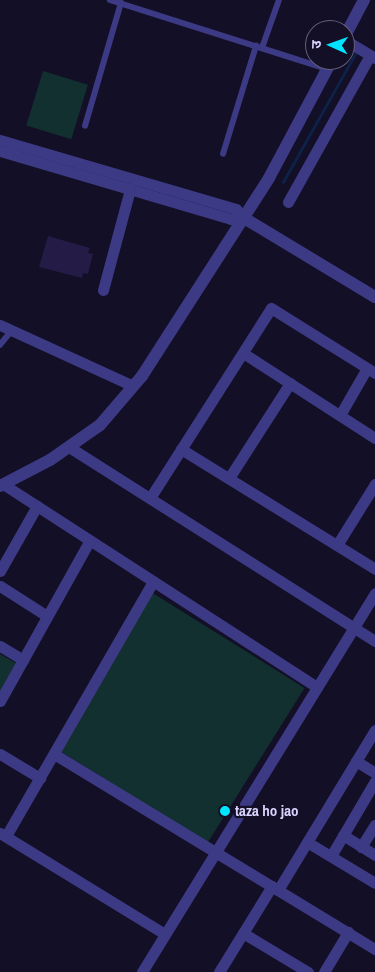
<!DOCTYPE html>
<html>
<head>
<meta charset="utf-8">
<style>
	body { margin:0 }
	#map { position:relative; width:375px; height:972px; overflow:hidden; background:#130f26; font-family:"Archivo Narrow","Noto Sans Devanagari",sans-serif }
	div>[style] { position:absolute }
	.green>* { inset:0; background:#12302f; transform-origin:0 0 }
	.stream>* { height:2.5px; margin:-1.25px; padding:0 1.25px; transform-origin:1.25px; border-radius:1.25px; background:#0c2248 }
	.building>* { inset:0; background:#241b47 }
	.service>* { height:5.5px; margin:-2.75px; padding:0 2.75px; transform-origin:2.75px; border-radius:2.75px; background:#3d3a85 }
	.minor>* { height:11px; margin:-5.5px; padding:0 5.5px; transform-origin:5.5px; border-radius:5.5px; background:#3d3a85 }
	.tertiary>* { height:12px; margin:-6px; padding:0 6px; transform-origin:6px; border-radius:6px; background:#3d3a85 }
	.dots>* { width:14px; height:14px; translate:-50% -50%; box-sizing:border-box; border:2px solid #130f26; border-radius:50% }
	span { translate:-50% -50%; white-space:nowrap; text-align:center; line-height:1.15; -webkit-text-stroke:4.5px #130f26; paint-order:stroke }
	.poi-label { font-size:15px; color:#d9d4ff; font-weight:700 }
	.left { translate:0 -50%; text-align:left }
	.north { position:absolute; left:305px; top:20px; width:50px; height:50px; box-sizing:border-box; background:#130f26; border:1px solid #625e7d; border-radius:50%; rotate:272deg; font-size:14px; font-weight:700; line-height:20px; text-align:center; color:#d9d4ff }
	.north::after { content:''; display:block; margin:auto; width:18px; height:22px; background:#00e5ff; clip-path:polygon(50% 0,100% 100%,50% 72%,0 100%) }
</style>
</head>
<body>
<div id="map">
	<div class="green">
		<div style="left:43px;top:71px;width:47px;height:57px;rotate:17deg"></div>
		<div style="left:151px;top:592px;width:181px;height:183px;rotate:32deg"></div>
		<div style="clip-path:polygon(0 654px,16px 663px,0 692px)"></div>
	</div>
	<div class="stream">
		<div style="left:283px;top:182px;width:147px;rotate:-60.6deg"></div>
	</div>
	<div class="building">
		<div style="clip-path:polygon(48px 236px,90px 248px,88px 253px,93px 254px,88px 274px,83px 273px,82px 278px,39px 267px)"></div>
	</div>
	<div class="service">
		<div style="left:110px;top:0;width:228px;rotate:17.6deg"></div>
		<div style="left:262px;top:48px;width:51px;rotate:-70.5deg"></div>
		<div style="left:85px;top:126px;width:128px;rotate:-73.7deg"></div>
		<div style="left:223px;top:154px;width:113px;rotate:-73deg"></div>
		<div style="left:0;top:345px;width:19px;rotate:-51deg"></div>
	</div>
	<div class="minor">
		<div style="left:345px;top:40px;width:35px;rotate:31deg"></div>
		<div style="left:0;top:140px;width:246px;rotate:16.3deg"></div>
		<div style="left:236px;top:209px;width:12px;rotate:48deg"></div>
		<div style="left:0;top:151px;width:241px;rotate:16.4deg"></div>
		<div style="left:231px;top:219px;width:13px;rotate:-4deg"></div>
		<div style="left:288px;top:202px;width:168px;rotate:-60.8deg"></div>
		<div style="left:103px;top:290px;width:105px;rotate:-75deg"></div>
		<div style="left:0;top:325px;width:146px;rotate:24.6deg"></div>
		<div style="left:243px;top:353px;width:157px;rotate:32.8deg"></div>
		<div style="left:340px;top:415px;width:54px;rotate:-60.1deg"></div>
		<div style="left:69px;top:447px;width:362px;rotate:32.4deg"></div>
		<div style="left:181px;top:449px;width:228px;rotate:31.7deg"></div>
		<div style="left:229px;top:478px;width:113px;rotate:-57.3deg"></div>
		<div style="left:3px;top:484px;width:374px;rotate:32.9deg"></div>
		<div style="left:150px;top:498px;width:225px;rotate:-57.5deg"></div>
		<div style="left:271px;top:308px;width:123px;rotate:32deg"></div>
		<div style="left:337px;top:545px;width:72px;rotate:-58.1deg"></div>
		<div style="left:0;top:571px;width:75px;rotate:-60.4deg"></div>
		<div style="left:0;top:586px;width:56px;rotate:32.6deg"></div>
		<div style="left:0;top:646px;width:27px;rotate:31deg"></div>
		<div style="left:0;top:701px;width:184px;rotate:-60.8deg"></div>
		<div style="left:0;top:754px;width:47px;rotate:31deg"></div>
		<div style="left:54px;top:754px;width:376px;rotate:31.3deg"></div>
		<div style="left:356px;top:761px;width:22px;rotate:32deg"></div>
		<div style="left:0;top:833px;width:193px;rotate:31.5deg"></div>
		<div style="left:343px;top:835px;width:38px;rotate:32deg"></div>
		<div style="left:6px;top:836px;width:294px;rotate:-60deg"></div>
		<div style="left:307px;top:842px;width:79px;rotate:31.1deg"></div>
		<div style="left:361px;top:847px;width:26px;rotate:-58deg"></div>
		<div style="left:331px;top:856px;width:87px;rotate:-59.6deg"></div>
		<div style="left:278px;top:890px;width:187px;rotate:-58.8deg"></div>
		<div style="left:243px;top:933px;width:76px;rotate:31deg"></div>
		<div style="left:142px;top:972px;width:445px;rotate:-58.4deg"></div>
		<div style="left:219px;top:972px;width:101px;rotate:-58.4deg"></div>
		<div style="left:324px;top:972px;width:47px;rotate:-59deg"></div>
	</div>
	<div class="tertiary">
		<div style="left:345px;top:36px;width:41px;rotate:-62.2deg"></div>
		<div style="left:244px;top:218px;width:153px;rotate:31.1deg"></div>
		<div style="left:0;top:486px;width:56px;rotate:-27.5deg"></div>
		<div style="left:50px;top:460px;width:61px;rotate:-35deg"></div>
		<div style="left:100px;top:425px;width:65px;rotate:-49.4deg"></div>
		<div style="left:142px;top:376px;width:235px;rotate:-57.3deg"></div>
		<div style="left:269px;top:178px;width:134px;rotate:-61.9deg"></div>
	</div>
	<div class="dots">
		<div style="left:225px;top:811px;background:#00e5ff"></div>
	</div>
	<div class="poi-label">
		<span class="left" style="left:235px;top:811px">taza ho jao</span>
	</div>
	<div class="north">उ</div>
</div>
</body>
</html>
